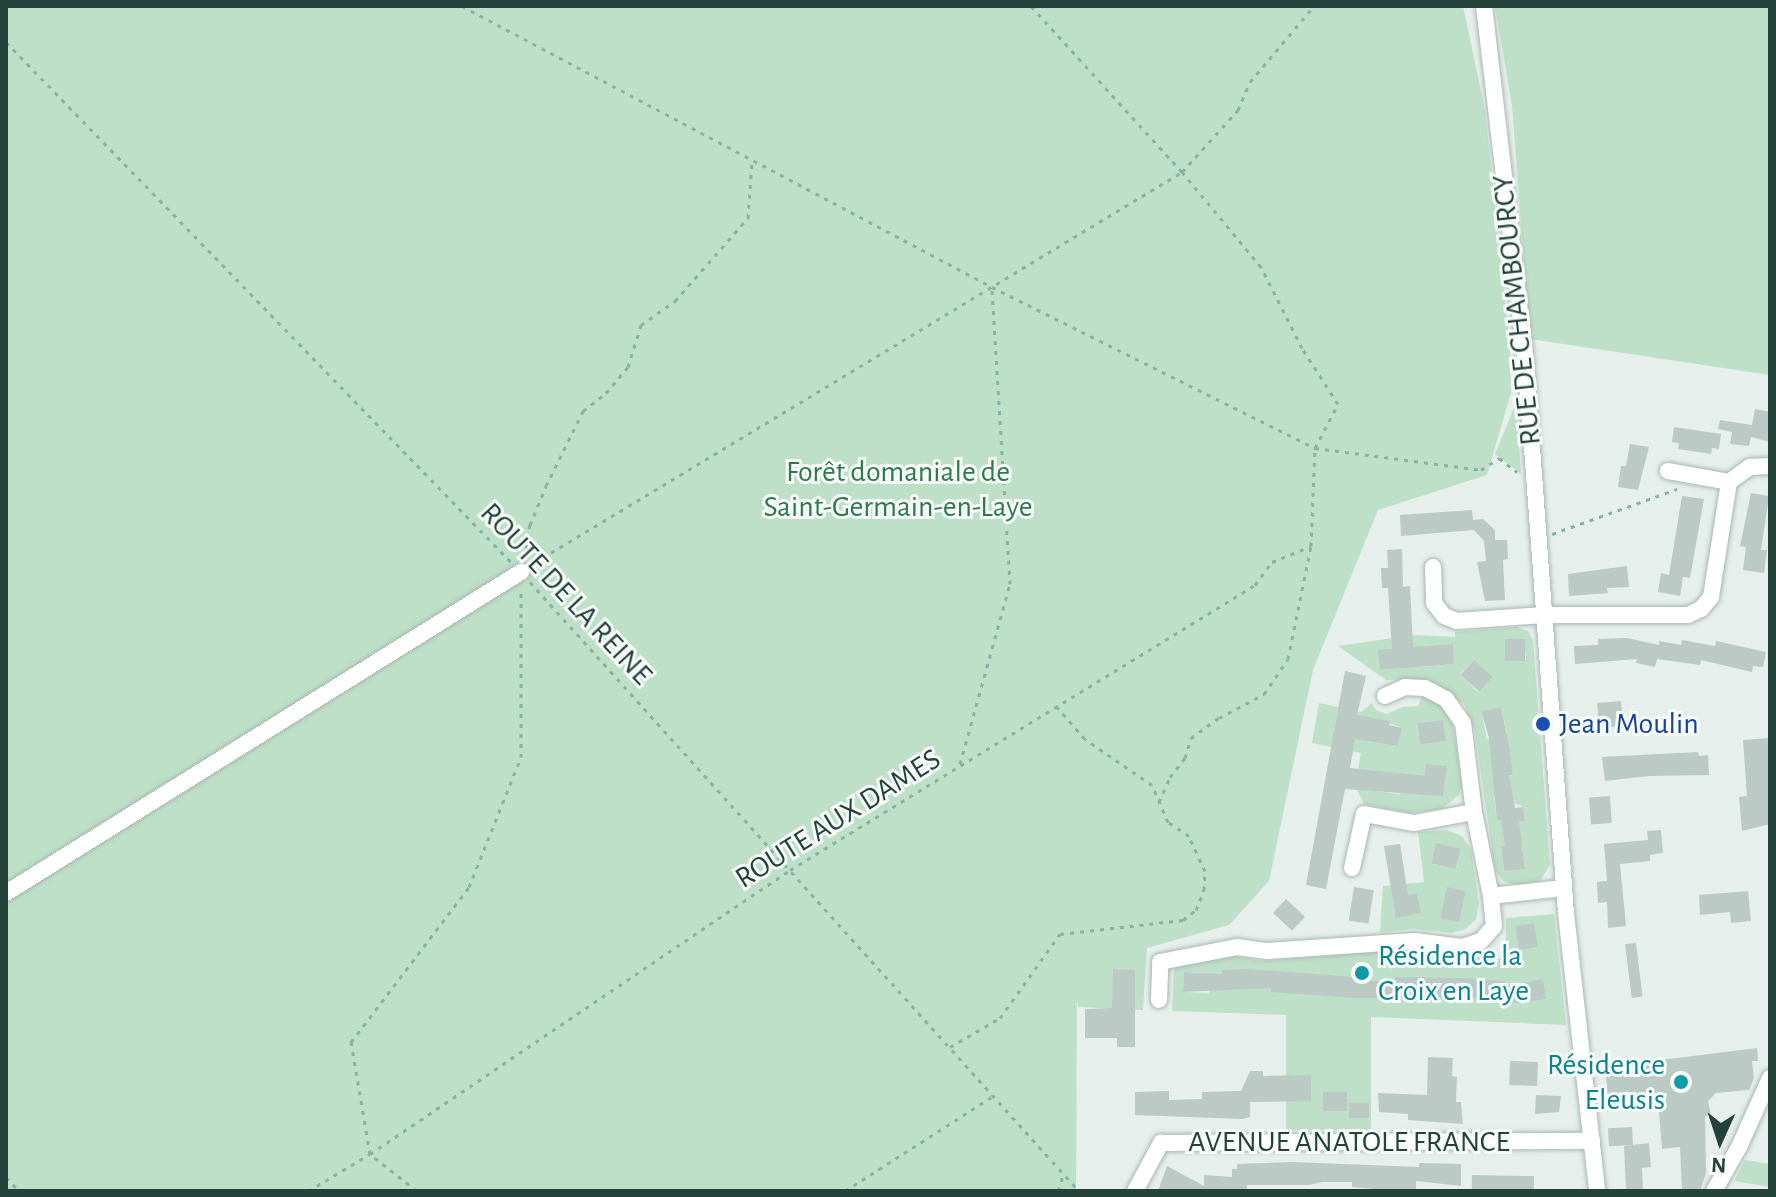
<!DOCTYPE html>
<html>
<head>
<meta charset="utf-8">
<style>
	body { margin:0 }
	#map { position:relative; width:1776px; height:1197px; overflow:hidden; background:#e6efeb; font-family:"Alegreya Sans",sans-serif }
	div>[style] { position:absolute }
	.green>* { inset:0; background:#bfe0c8 }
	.building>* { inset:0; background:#bbcac4; transform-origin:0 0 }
	.path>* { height:3px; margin-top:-1.5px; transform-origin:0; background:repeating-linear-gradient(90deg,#86b3a5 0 4px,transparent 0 10px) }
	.roads { filter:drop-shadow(0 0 2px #a8b8b2) drop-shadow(0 0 2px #a8b8b2) }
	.minor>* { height:16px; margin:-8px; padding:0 8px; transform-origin:8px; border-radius:8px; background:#fff }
	.dots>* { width:22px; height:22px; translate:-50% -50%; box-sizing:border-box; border:4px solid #f7fbf9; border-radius:50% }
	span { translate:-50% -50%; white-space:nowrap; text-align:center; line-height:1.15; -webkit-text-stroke:6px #f7fbf9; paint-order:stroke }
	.street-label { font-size:30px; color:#24423a }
	.park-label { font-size:30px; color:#2d7a4b }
	.transit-label { font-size:30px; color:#164399 }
	.left { translate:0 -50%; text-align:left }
	.culture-label { font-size:30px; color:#0d838f }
	.right { translate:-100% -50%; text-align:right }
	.frame { position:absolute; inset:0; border:8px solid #24423a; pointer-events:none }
	.north { position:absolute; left:1680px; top:1101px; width:80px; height:80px; -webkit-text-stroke:6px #f7fbf9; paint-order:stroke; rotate:183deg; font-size:22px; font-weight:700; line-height:32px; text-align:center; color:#24423a }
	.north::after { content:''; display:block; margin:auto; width:28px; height:36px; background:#24423a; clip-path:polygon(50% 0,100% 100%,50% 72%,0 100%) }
</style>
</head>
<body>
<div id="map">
	<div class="green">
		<div style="clip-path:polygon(6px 6px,1463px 6px,1485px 110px,1510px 347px,1511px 393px,1487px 475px,1378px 510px,1313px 670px,1269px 881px,1229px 925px,1147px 948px,1143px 1010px,1078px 1007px,1077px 998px,1076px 1191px,6px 1191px)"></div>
		<div style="clip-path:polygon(1495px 6px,1770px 6px,1770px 375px,1530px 339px,1512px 106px)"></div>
		<div style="clip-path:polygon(1516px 403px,1521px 474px,1495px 454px)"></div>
		<div style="clip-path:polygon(evenodd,1517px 627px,1528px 631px,1533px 640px,1550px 865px,1540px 881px,1517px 886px,1503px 881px,1495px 870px,1475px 731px,1464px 704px,1436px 683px,1412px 679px,1386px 680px,1338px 646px,1413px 635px,1455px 637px,1455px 632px,1517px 627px,1524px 639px,1526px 660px,1507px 661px,1505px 640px,1524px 639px,1517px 627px,1452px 644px,1454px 664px,1420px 667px,1419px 647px,1452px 644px,1517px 627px,1379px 650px,1406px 668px,1380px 670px,1379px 650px,1517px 627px,1474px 660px,1492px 677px,1478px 692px,1460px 674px,1474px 660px,1517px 627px,1501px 707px,1507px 734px,1487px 739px,1481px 711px,1501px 707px,1517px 627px,1510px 753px,1513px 775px,1494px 777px,1491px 755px,1510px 753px,1517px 627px,1512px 793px,1514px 803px,1523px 807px,1525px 821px,1497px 820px,1494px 796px,1512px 793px,1517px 627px,1522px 844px,1525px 868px,1504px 871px,1501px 847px,1522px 844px)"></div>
		<div style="clip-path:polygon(evenodd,1422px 696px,1440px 704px,1452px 719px,1462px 783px,1459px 795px,1442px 809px,1410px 813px,1364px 804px,1355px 786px,1361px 753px,1312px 743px,1319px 703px,1361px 712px,1372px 703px,1376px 710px,1387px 714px,1402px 707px,1418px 706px,1422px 696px,1337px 715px,1357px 717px,1333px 740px,1337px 715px,1422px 696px,1375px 718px,1402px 728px,1398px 746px,1370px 741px,1375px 718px,1422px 696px,1417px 724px,1445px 740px,1420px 743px,1417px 724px,1422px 696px,1446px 767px,1443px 796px,1424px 794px,1446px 767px,1422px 696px,1403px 774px,1400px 794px,1366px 790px,1403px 774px)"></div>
		<div style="clip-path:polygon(evenodd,1447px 830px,1462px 836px,1471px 849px,1479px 904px,1476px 919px,1466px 929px,1452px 933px,1414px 929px,1380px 932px,1383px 886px,1424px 882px,1418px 832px,1447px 830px,1436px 844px,1460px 848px,1457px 868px,1433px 864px,1436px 844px)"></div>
		<div style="clip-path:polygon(evenodd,1554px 914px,1566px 1025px,1371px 1017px,1371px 1130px,1286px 1130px,1286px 1015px,1172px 1011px,1174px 967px,1233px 956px,1263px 961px,1401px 949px,1402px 962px,1431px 963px,1432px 950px,1500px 959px,1506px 952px,1506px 918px,1554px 914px,1184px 972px,1210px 973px,1209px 993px,1183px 992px,1184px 972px,1554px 914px,1311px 976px,1340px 996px,1310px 995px,1311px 976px,1554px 914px,1480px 980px,1505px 981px,1504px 1003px,1480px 1002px,1480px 980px,1554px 914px,1542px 980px,1546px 999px,1521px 1004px,1518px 984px,1542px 980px,1554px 914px,1293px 1075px,1311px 1075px,1311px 1101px,1293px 1100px,1293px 1075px,1554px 914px,1323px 1092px,1347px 1092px,1347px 1111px,1323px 1111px,1323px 1092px,1554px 914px,1349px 1103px,1368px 1103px,1368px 1118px,1349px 1118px,1349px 1103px)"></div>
		<div style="clip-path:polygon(1745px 1160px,1770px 1164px,1770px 1187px,1734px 1181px)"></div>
	</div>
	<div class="building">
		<div style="clip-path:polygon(1755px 409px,1770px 412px,1770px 442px,1751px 437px,1749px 446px,1730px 444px,1732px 432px,1718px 429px,1720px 420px,1752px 425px)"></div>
		<div style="clip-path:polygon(1674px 427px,1721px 434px,1719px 449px,1712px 448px,1711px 454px,1678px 449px,1679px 443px,1672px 442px)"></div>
		<div style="clip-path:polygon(1630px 444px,1649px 447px,1638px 490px,1618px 487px,1621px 466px,1626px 466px)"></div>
		<div style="clip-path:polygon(1751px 493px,1769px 496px,1761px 550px,1767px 550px,1764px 573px,1743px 570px,1746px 547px,1740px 546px)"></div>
		<div style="clip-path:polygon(1682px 496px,1704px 499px,1690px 578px,1683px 577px,1680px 596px,1658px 592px,1661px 573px,1669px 575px)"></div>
		<div style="clip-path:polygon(1472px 510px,1473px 520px,1483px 519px,1495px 530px,1495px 540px,1507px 540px,1508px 559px,1503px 560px,1505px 600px,1485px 601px,1477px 562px,1486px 561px,1484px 541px,1474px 530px,1401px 536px,1400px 515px)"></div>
		<div style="clip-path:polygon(1402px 549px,1403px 587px,1410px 586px,1413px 647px,1453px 644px,1454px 664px,1380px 670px,1378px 650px,1392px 649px,1388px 588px,1382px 588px,1381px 568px,1388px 568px,1387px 550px)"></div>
		<div style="clip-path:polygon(1627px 566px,1629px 587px,1607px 588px,1608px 593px,1569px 596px,1568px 574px)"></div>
		<div style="clip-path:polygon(1627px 638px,1659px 645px,1659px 641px,1681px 645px,1682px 640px,1715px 646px,1716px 641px,1766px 652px,1763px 667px,1753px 666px,1752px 672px,1701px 660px,1700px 665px,1657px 659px,1655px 667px,1636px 663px,1637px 659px,1575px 664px,1574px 646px,1598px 645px,1598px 639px)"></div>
		<div style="left:1505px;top:639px;width:20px;height:22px"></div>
		<div style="left:1474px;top:660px;width:25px;height:20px;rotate:42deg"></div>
		<div style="clip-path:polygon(1345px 671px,1366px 676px,1357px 715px,1390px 721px,1389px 725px,1402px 728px,1398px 746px,1355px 739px,1350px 768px,1425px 776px,1426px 764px,1447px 766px,1443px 796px,1345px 789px,1326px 889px,1306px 885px)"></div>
		<div style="left:1621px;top:701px;width:25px;height:24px;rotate:85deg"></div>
		<div style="clip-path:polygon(1501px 707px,1510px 751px,1513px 775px,1509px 775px,1515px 808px,1523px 807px,1525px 821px,1519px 822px,1525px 869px,1504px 871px,1501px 846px,1505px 846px,1501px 820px,1497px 821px,1489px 738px,1481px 711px)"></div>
		<div style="left:1443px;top:720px;width:21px;height:26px;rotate:82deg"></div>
		<div style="clip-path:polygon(1770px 738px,1770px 824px,1742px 831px,1739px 797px,1747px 796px,1743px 740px)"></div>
		<div style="clip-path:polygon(1698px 752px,1699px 756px,1708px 755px,1709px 775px,1649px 776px,1605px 781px,1602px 757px)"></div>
		<div style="left:1610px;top:796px;width:27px;height:21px;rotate:86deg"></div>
		<div style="clip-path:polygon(1661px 830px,1663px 853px,1650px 855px,1650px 861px,1620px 864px,1626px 926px,1608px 928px,1607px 902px,1598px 903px,1597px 882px,1607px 881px,1604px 844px,1648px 840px,1647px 831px)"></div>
		<div style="left:1436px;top:843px;width:25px;height:21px;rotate:12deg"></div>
		<div style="clip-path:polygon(1400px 844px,1408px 895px,1417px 894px,1421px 913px,1396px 918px,1384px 846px)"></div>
		<div style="left:1354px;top:887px;width:20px;height:34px;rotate:9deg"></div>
		<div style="left:1447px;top:887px;width:19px;height:32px;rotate:12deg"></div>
		<div style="clip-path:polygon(1748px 891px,1751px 921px,1731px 923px,1730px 912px,1700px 915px,1699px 895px)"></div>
		<div style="left:1286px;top:899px;width:26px;height:19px;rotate:43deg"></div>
		<div style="left:1534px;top:923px;width:24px;height:19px;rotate:81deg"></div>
		<div style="left:1636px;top:943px;width:54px;height:11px;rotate:83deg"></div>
		<div style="clip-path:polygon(1353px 964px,1371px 965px,1371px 981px,1395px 981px,1395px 977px,1465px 978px,1505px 981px,1505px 986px,1543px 979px,1546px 999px,1524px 1003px,1479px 1002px,1479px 998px,1353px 998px,1271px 992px,1271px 988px,1183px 992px,1184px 972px,1222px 974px,1222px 970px,1249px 969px,1353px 977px)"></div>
		<div style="clip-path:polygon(1113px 969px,1135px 970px,1135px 1047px,1117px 1047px,1117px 1038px,1085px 1038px,1085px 1009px,1112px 1008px)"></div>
		<div style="clip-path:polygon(1757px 1048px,1758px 1061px,1752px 1061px,1754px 1078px,1749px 1090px,1716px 1093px,1708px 1101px,1711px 1115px,1705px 1116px,1706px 1173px,1700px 1191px,1682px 1191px,1680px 1147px,1662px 1149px,1658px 1100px,1609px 1106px,1605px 1067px)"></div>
		<div style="clip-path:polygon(1428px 1057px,1453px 1058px,1452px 1076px,1457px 1077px,1456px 1102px,1461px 1102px,1463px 1124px,1408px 1120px,1408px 1114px,1379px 1112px,1378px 1093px,1427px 1095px)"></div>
		<div style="left:1510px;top:1061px;width:28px;height:24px;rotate:2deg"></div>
		<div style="clip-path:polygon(1250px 1071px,1263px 1071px,1263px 1076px,1311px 1075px,1311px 1101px,1250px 1102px,1250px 1117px,1243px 1119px,1135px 1115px,1135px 1092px,1169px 1091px,1169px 1100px,1202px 1099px,1202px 1092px,1241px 1091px)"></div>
		<div style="left:1323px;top:1092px;width:24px;height:19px"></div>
		<div style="clip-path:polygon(1536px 1095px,1561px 1096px,1559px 1112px,1535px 1114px)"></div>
		<div style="left:1349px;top:1103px;width:20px;height:15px"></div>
		<div style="left:1632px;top:1127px;width:18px;height:24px;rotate:87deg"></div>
		<div style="clip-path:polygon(1649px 1143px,1651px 1167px,1642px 1168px,1643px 1189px,1626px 1190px,1624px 1146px)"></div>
		<div style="clip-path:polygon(1292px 1162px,1419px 1167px,1419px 1163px,1461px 1164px,1461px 1186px,1416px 1181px,1416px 1191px,1395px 1191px,1352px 1187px,1352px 1182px,1322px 1182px,1309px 1185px,1247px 1185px,1247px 1191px,1158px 1191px,1167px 1166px,1204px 1186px,1204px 1175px,1232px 1177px,1232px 1169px,1237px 1169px,1237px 1164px)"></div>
		<div style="left:1472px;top:1175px;width:62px;height:16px;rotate:1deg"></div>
	</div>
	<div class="path">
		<div style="left:462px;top:6px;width:600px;rotate:27.93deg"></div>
		<div style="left:992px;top:287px;width:361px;rotate:26.5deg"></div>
		<div style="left:1315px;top:448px;width:167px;rotate:7.5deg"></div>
		<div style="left:1481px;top:470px;width:22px;rotate:-34deg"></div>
		<div style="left:1499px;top:458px;width:23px;rotate:38deg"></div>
		<div style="left:6px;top:42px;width:725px;rotate:45.84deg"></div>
		<div style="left:1552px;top:534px;width:133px;rotate:-19.8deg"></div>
		<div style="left:524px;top:558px;width:34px;rotate:-80deg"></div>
		<div style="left:530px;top:525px;width:42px;rotate:-67.7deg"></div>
		<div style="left:546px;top:486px;width:84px;rotate:-63.7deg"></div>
		<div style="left:583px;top:411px;width:29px;rotate:-38deg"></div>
		<div style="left:606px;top:393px;width:34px;rotate:-50deg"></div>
		<div style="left:628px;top:367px;width:44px;rotate:-72.8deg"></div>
		<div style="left:641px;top:325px;width:42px;rotate:-35.2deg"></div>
		<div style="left:675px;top:301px;width:111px;rotate:-48.7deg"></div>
		<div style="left:748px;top:218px;width:57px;rotate:-86deg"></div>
		<div style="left:534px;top:563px;width:757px;rotate:-31.11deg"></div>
		<div style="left:1182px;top:172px;width:84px;rotate:-47.9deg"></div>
		<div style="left:1238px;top:110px;width:30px;rotate:-67deg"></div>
		<div style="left:1250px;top:82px;width:99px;rotate:-49.9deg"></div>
		<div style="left:530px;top:582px;width:820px;rotate:47.97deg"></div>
		<div style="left:960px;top:764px;width:187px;rotate:-74.5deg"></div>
		<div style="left:1010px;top:584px;width:298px;rotate:-93.5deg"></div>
		<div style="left:1159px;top:802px;width:27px;rotate:-66deg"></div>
		<div style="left:1170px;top:777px;width:24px;rotate:-52deg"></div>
		<div style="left:1185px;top:758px;width:21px;rotate:-73deg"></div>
		<div style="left:1191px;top:738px;width:34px;rotate:-36deg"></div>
		<div style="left:1219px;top:718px;width:51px;rotate:-28.1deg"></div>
		<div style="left:1264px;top:694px;width:42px;rotate:-55.6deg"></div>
		<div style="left:1288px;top:659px;width:115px;rotate:-78.5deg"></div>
		<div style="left:950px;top:1047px;width:58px;rotate:-30.1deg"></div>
		<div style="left:1000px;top:1018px;width:103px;rotate:-54.5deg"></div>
		<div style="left:1060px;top:934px;width:124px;rotate:-6.5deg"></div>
		<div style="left:1183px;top:920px;width:16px;rotate:-38deg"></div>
		<div style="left:1196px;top:910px;width:22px;rotate:-68deg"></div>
		<div style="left:1204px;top:890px;width:19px;rotate:-87deg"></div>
		<div style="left:1205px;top:871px;width:38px;rotate:-115deg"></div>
		<div style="left:1189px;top:836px;width:25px;rotate:-146deg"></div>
		<div style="left:1168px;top:822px;width:40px;rotate:-113.4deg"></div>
		<div style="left:1152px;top:785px;width:81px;rotate:-145.5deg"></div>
		<div style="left:1085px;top:739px;width:44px;rotate:-131.3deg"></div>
		<div style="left:6px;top:1177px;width:19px;rotate:47deg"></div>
		<div style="left:308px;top:1191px;width:72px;rotate:-30.8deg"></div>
		<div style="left:370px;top:1154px;width:507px;rotate:-34.07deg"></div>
		<div style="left:790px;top:870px;width:545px;rotate:-31.5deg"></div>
		<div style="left:1255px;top:585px;width:29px;rotate:-54deg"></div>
		<div style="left:1272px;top:562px;width:42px;rotate:-22.3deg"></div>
		<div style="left:1311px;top:546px;width:98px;rotate:-87.7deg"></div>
		<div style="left:1315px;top:448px;width:50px;rotate:-62.4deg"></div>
		<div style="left:1338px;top:404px;width:67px;rotate:-122.7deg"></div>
		<div style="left:1302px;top:348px;width:91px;rotate:-116.8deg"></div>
		<div style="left:1261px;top:267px;width:124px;rotate:-129.7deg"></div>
		<div style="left:1182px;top:172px;width:224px;rotate:-132.3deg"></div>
		<div style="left:417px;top:1191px;width:60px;rotate:-141.8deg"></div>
		<div style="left:370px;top:1154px;width:114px;rotate:-99.6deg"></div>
		<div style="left:351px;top:1042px;width:195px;rotate:-52.7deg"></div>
		<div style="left:469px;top:887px;width:140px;rotate:-68.2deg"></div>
		<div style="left:521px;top:757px;width:168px;rotate:-90deg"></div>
		<div style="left:845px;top:1191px;width:176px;rotate:-32.7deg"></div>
		<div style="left:1058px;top:1191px;width:19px;rotate:-72deg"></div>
	</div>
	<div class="roads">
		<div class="minor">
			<div style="left:1484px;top:6px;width:361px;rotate:83.3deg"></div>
			<div style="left:1526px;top:365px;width:549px;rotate:85.83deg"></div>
			<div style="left:1566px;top:913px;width:280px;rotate:83.6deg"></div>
			<div style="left:1668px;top:471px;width:62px;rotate:10.2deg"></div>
			<div style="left:1433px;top:567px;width:36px;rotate:88deg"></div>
			<div style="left:1434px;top:603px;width:16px;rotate:52deg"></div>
			<div style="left:1444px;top:616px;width:14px;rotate:21deg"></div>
			<div style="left:1457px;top:621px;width:87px;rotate:-3.9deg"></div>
			<div style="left:1544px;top:615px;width:144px"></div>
			<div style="left:1688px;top:615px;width:14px;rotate:-25deg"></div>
			<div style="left:1701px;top:609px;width:16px;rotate:-50deg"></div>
			<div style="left:1711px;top:597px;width:116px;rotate:-81.1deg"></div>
			<div style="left:1729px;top:482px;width:26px;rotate:-36deg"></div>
			<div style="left:1750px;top:467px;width:20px;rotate:-3deg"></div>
			<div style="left:1385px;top:696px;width:22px;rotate:-24deg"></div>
			<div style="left:1405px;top:687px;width:20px;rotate:3deg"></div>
			<div style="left:1425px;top:688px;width:24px;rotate:28deg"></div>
			<div style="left:1446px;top:699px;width:29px;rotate:55deg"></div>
			<div style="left:1463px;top:723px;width:90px;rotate:83deg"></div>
			<div style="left:1474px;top:812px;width:86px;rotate:78.6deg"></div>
			<div style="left:1352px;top:868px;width:55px;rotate:-77.5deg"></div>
			<div style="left:1364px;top:814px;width:51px;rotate:10.2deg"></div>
			<div style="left:1414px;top:823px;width:61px;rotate:-10.4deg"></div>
			<div style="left:6px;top:893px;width:607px;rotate:-31.94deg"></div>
			<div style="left:1159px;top:1000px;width:38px;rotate:-88deg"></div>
			<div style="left:1160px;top:962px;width:78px;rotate:-11deg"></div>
			<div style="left:1237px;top:947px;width:30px;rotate:8deg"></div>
			<div style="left:1267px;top:951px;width:148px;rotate:-3.9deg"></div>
			<div style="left:1415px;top:941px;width:47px;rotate:7.3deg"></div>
			<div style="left:1462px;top:947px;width:20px;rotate:-18deg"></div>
			<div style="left:1481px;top:941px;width:20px;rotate:-49deg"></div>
			<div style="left:1494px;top:926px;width:30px;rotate:-96deg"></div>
			<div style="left:1491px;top:896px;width:73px;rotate:-6.3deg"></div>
			<div style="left:1135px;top:1191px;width:55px;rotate:-61.6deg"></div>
			<div style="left:1161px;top:1143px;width:431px;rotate:-0.3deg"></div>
			<div style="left:1714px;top:1191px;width:51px;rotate:-60.4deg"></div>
			<div style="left:1739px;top:1147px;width:76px;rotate:-65.8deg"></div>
		</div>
	</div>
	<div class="dots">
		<div style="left:1543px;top:724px;background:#1a4fb4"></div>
		<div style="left:1362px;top:973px;background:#0f9aa8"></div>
		<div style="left:1681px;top:1082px;background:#0f9aa8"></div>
	</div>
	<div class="street-label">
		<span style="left:1517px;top:310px;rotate:-96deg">RUE DE CHAMBOURCY</span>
		<span style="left:566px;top:594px;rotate:47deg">ROUTE DE LA REINE</span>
		<span style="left:838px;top:819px;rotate:-32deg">ROUTE AUX DAMES</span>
		<span style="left:1349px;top:1142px">AVENUE ANATOLE FRANCE</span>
	</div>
	<div class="park-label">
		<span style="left:898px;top:489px">Forêt domaniale de<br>Saint-Germain-en-Laye</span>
	</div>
	<div class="transit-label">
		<span class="left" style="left:1559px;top:724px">Jean Moulin</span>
	</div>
	<div class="culture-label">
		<span class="left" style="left:1378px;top:973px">Résidence la<br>Croix en Laye</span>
		<span class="right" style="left:1665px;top:1082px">Résidence<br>Eleusis</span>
	</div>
	<div class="frame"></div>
	<div class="north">N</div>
</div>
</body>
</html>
